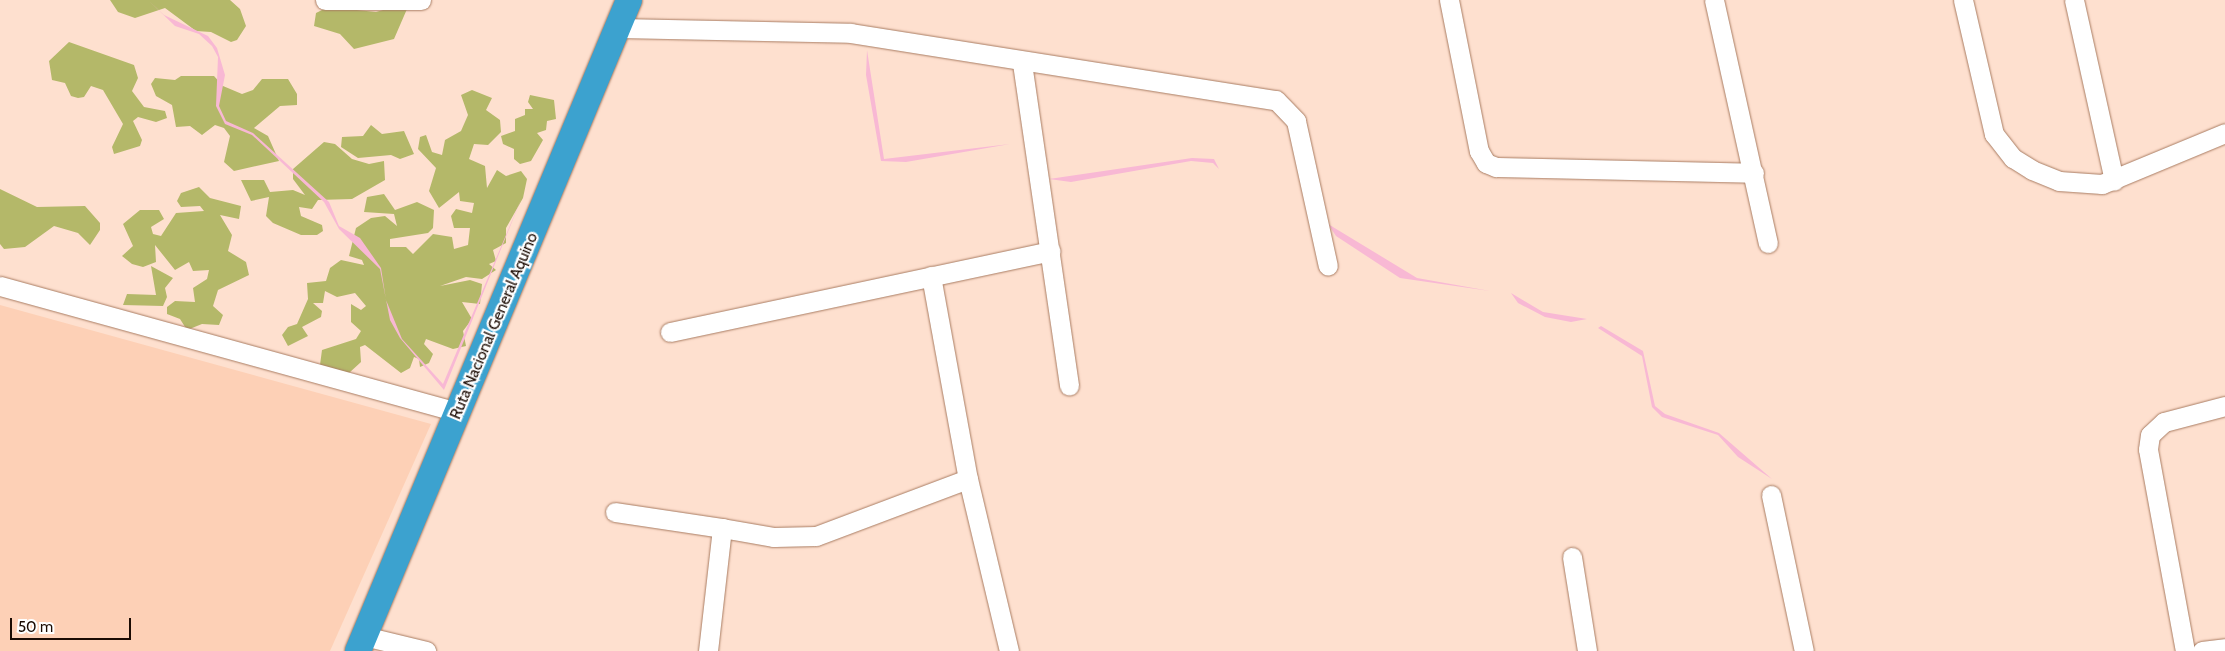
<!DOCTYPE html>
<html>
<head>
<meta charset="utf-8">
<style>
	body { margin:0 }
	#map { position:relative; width:2225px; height:651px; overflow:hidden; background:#fee0cf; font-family:Cabin,sans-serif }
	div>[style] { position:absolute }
	.built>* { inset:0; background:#fdd0b6 }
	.forest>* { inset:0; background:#b4b869 }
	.water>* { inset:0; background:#f8b8d4 }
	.roads { filter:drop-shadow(0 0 1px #a97c62) drop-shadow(0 0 1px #a97c62) }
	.minor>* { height:19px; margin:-9.5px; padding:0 9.5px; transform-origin:9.5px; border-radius:9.5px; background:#fff }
	.highway>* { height:26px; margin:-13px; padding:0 13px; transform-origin:13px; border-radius:13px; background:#3ca2cf }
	span { translate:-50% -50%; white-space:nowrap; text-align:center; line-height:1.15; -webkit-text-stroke:4.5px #fff; paint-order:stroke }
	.street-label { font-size:16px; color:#1b0b03 }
	.scale { position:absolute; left:10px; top:618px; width:121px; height:22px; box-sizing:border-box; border:2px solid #1b0b03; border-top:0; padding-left:6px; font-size:15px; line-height:18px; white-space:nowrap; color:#1b0b03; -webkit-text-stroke:4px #fff; paint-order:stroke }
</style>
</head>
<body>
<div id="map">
	<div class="built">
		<div style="clip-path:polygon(0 305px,431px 424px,330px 651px,0 651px)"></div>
	</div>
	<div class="forest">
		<div style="clip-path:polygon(110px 0,230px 0,240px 9px,246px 26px,237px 40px,231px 42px,211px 32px,196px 31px,165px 8px,135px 18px,118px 12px)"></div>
		<div style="clip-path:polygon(383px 4px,407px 9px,394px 39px,354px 49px,340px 34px,314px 26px,316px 13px,328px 7px,376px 12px,383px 10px)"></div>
		<div style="clip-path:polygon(69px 42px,134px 65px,138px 78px,132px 91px,144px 107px,165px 111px,167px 118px,156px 122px,138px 117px,133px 121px,142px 140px,140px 146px,114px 154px,112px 147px,123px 124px,103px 90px,91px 86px,84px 97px,78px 98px,71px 96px,65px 83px,52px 80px,49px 61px)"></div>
		<div style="clip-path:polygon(181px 76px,214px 76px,223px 86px,242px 94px,253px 90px,262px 79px,288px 79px,297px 94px,297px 105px,280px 106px,254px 128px,268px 136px,279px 161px,234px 171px,224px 162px,230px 136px,224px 128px,215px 125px,202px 135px,190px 126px,176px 127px,172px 105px,156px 96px,151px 84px,155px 78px,175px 80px)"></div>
		<div style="clip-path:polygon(472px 90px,492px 98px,486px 110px,500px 120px,501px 132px,488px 145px,474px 144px,469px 159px,485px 166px,487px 188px,497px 170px,506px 176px,521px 171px,527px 179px,523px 198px,506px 228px,506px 243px,493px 250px,496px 261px,489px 264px,496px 270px,482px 279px,466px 277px,440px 286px,470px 280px,482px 284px,480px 304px,462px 302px,472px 319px,463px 331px,466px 346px,453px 349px,426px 339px,424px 344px,433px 354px,429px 363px,420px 367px,419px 359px,414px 357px,410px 368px,401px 373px,365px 345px,360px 347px,361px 362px,349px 373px,320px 365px,322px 350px,356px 339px,361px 331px,351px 322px,351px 304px,361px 310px,366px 306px,355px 293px,337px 297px,325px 291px,323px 303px,313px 303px,322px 311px,321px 317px,302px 327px,308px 336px,288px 346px,282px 335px,288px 327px,297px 324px,308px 299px,307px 283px,326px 281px,330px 268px,341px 260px,364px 265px,362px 260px,349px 256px,356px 228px,371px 218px,385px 216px,397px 226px,394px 214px,364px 212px,367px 197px,384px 194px,395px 210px,417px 202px,434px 210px,433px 228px,428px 233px,390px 239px,390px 247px,406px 247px,413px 254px,433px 234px,452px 237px,454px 249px,468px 245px,470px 228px,454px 228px,451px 216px,456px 209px,472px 213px,474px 203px,460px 201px,459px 192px,439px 208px,429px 191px,436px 168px,418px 149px,420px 137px,426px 135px,432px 152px,442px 155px,445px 140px,461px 131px,468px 115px,461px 95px)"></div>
		<div style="clip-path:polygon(530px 95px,554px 100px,556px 119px,547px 121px,546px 130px,537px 133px,543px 140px,531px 161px,520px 164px,514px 159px,514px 149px,503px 144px,501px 136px,515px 131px,515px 119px,525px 115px,525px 109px,533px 109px,528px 102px)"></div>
		<div style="clip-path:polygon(371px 125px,382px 134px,404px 131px,414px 154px,400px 159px,391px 155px,358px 158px,341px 147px,342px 137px,363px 136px)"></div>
		<div style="clip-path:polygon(324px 142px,335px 144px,352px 159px,369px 164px,384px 161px,385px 180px,352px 199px,318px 200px,312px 209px,299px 207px,301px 216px,322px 225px,323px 231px,317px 235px,301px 235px,273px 223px,266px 216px,269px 197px,251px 201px,241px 180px,264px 180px,270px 192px,293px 190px,305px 195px,293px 179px,293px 169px)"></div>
		<div style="clip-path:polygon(199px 187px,210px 198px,241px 206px,239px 219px,220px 215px,232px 235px,228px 251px,246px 262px,249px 275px,218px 290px,213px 306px,223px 315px,219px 325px,202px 324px,187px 330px,180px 319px,167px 314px,167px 307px,175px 301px,195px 302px,193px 288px,207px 279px,209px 270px,193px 271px,189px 262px,175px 270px,155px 245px,156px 262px,143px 267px,132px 264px,122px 256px,133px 246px,123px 224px,140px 210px,159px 210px,164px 219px,151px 227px,153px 234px,161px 236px,176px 213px,204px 211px,200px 206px,181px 207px,177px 201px,181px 193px)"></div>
		<div style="clip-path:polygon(0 189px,37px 207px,85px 206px,100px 223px,100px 230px,90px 245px,78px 233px,54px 226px,25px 247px,4px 249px,0 244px)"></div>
		<div style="clip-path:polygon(151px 266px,173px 278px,165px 288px,167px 297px,163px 306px,123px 305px,127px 294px,156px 295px)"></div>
	</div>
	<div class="water">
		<div style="clip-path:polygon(148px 0,164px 15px,208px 36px,217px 48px,225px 75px,219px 106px,226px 121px,253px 133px,329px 202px,339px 226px,360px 238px,381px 268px,386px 300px,402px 339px,443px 384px,522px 197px,444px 390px,400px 338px,390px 320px,380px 269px,339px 229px,324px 202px,252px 135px,225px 124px,216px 106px,218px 57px,212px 46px,199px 34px,175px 26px)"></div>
		<div style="clip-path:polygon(867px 50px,884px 159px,1010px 144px,906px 162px,881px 161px,866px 75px)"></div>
		<div style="clip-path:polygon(1192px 158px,1214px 159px,1219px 169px,1213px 163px,1191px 161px,1071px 182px,1049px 179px)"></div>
		<div style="clip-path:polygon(1328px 224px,1417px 278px,1490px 291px,1400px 278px,1336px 236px)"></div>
		<div style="clip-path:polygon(1511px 293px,1543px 312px,1587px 319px,1571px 322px,1545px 317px,1518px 303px)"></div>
		<div style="clip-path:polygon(1601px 326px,1643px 351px,1655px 406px,1665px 414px,1719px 433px,1772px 479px,1738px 457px,1718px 435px,1662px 417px,1652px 407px,1642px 356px,1598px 328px)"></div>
	</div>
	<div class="roads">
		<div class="minor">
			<div style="left:325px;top:0;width:96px"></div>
			<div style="left:1449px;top:0;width:154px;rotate:78.8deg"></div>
			<div style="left:1479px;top:151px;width:14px;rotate:60deg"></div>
			<div style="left:1486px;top:163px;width:11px;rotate:22deg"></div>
			<div style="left:1496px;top:167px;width:258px;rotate:1.3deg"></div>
			<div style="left:1714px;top:0;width:249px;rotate:77.5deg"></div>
			<div style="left:1963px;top:0;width:138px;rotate:77deg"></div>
			<div style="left:1994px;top:134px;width:31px;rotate:52deg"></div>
			<div style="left:2013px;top:158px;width:22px;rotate:32deg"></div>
			<div style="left:2032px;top:170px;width:29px;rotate:22deg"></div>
			<div style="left:2059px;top:181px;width:43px;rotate:4deg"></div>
			<div style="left:2102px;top:184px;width:133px;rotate:-22.5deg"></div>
			<div style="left:2074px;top:0;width:185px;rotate:77.5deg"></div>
			<div style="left:617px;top:28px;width:234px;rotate:1.2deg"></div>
			<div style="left:851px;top:33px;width:430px;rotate:9deg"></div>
			<div style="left:1276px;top:100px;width:29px;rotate:46deg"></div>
			<div style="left:1296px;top:121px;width:148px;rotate:77.6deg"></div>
			<div style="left:1022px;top:63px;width:326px;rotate:81.7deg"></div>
			<div style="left:931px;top:276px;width:206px;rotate:79.7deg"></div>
			<div style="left:968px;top:479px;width:177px;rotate:76.6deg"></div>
			<div style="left:0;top:286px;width:475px;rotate:15.4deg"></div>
			<div style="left:670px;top:332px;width:389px;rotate:-12deg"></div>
			<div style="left:1771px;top:495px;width:159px;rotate:78.1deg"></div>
			<div style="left:615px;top:512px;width:108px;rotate:8.5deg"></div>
			<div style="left:722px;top:528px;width:124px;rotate:96.5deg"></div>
			<div style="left:722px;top:528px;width:53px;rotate:9.8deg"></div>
			<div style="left:774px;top:537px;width:42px;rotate:-1.4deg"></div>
			<div style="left:816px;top:536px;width:162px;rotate:-20.6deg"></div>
			<div style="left:1572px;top:557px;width:95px;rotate:80.9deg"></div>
			<div style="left:364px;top:636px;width:64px;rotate:13.6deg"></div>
			<div style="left:2185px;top:651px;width:205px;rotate:-100.4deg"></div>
			<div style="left:2148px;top:449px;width:14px;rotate:-82deg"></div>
			<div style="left:2150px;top:435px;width:19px;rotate:-43deg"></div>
			<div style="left:2164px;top:422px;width:63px;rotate:-14.7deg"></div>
			<div style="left:2202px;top:651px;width:23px;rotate:-7deg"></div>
		</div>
		<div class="highway">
			<div style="left:358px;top:651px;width:705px;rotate:-67.4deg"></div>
		</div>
	</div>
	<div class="street-label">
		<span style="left:494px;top:326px;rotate:-67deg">Ruta Nacional General Aquino</span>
	</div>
	<div class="scale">50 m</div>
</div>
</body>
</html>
